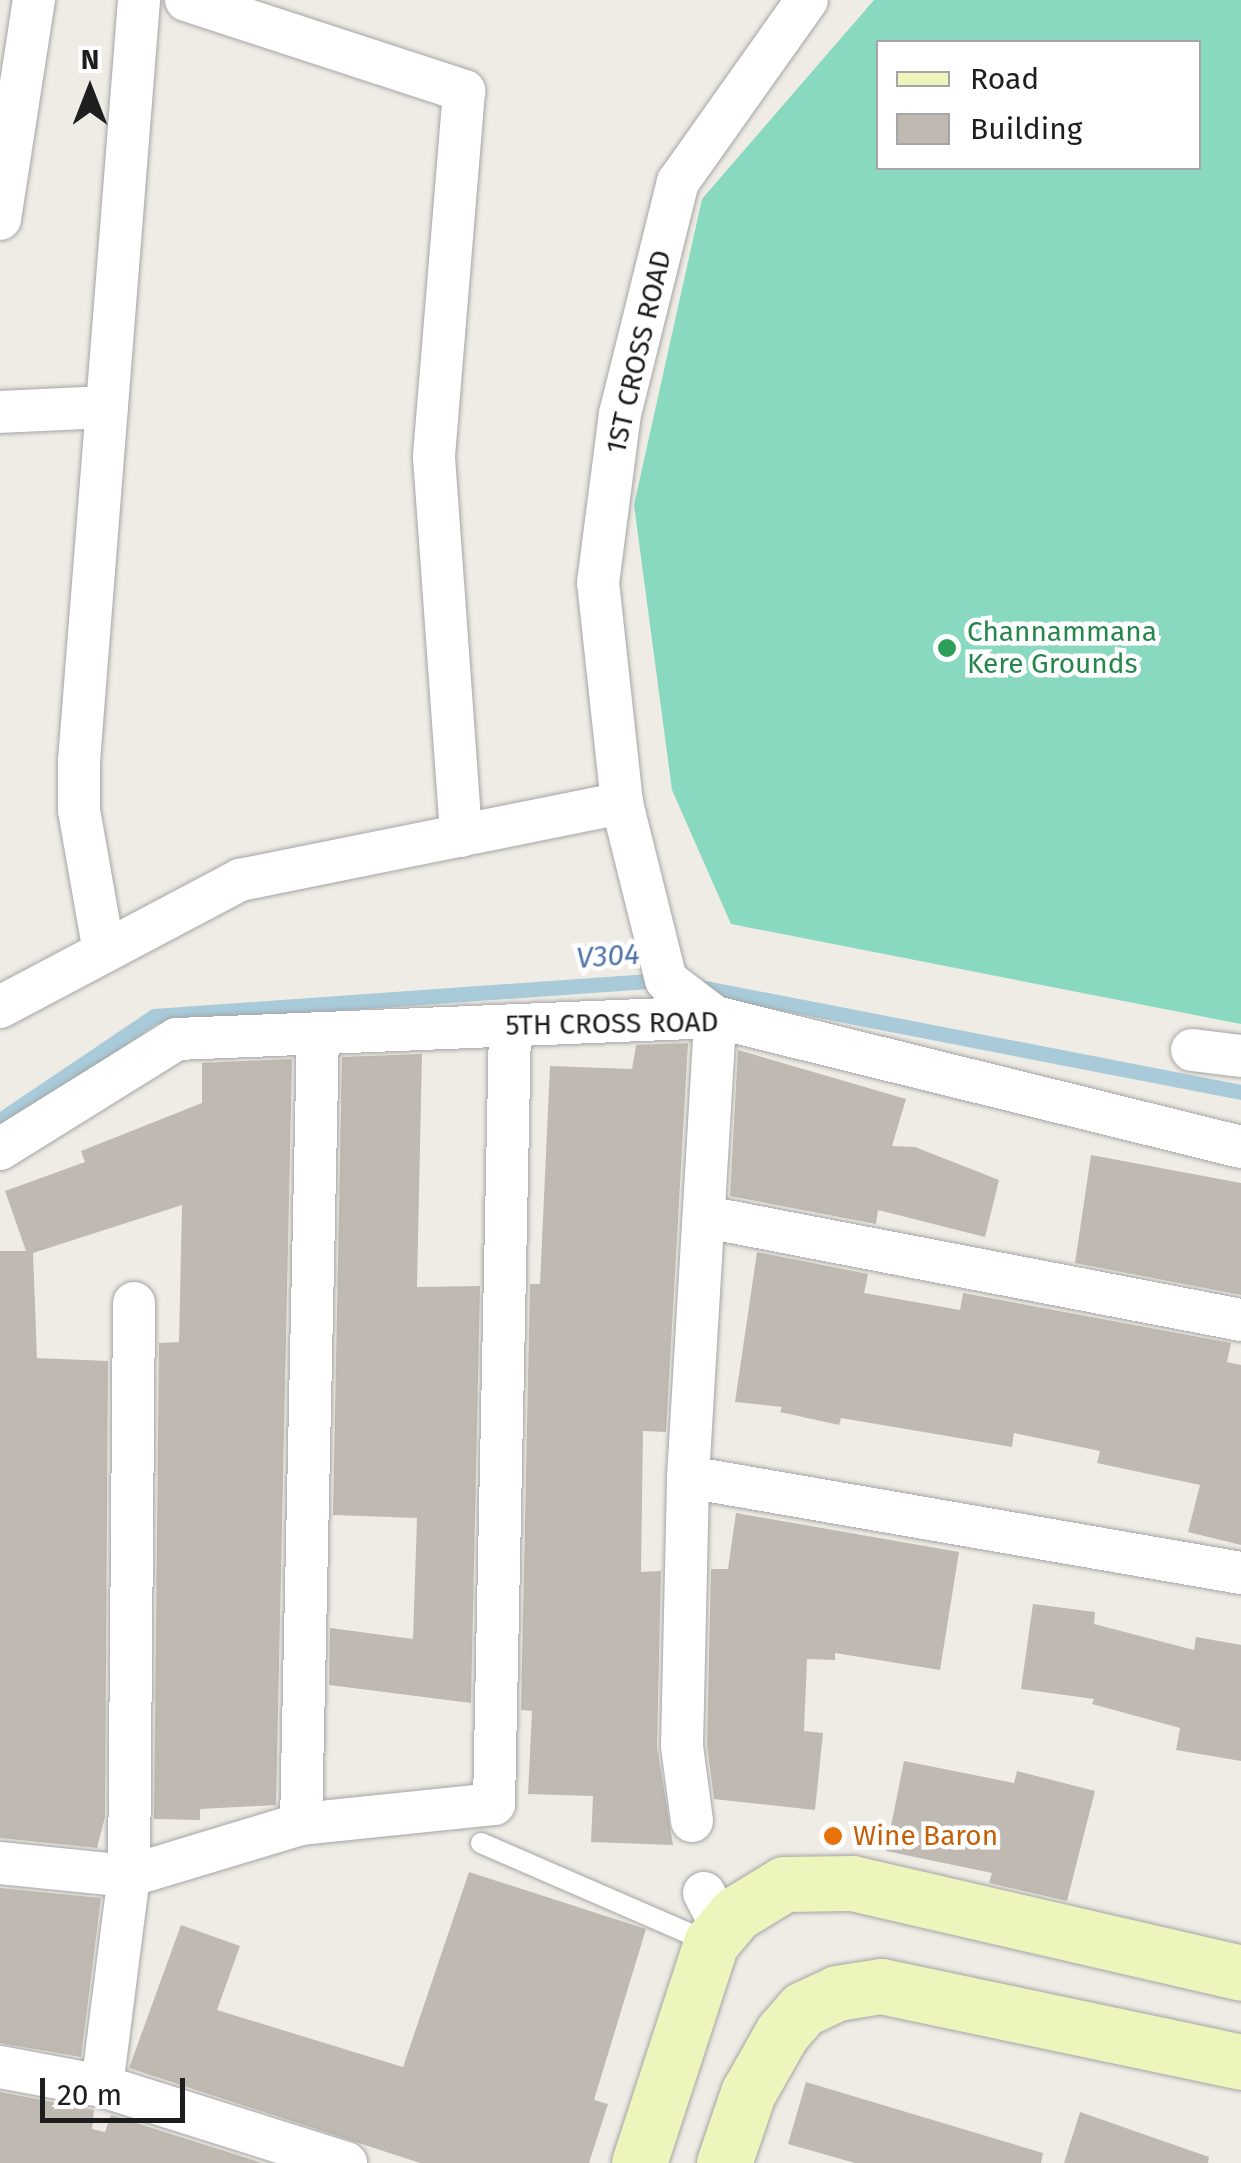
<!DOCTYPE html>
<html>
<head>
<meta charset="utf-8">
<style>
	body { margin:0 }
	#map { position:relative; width:1241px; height:2163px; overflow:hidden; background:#efece5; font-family:"Fira Sans",sans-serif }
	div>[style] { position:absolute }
	.pitch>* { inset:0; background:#88d9c0 }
	.stream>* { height:15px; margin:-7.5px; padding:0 7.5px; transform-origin:7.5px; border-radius:7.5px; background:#a8cad9 }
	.building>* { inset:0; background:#bfb9b2 }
	.roads { filter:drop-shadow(0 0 2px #a5a5a5) drop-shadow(0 0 2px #a5a5a5) }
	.service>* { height:20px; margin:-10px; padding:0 10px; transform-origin:10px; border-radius:10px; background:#fff }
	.minor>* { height:42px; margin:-21px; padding:0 21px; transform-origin:21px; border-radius:21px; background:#fff }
	.secondary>* { height:55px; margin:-27.5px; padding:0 27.5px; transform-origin:27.5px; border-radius:27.5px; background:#eef5bc }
	.dots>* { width:28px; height:28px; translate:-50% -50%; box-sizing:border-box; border:5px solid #fff; border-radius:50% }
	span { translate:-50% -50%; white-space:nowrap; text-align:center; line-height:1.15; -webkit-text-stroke:9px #fff; paint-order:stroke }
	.street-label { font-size:28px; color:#1e1e1e }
	.leisure-label { font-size:28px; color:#27864d }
	.left { translate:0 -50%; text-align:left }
	.food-label { font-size:28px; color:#c56008 }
	.water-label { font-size:30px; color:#5175a8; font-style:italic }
	.legend { position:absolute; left:876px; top:40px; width:325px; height:130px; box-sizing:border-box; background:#fff; border:2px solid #a5a5a5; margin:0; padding:12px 18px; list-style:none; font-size:30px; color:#1e1e1e }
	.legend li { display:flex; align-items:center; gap:20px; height:50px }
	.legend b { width:50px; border:2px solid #a5a5a5 }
	.north { position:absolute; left:40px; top:40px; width:100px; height:100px; -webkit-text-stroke:8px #fff; paint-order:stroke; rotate:0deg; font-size:28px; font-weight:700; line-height:40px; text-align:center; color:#1e1e1e }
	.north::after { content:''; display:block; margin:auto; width:35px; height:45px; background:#1e1e1e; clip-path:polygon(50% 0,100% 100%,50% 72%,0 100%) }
	.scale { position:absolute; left:40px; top:2078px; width:145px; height:45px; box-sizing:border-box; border:5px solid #1e1e1e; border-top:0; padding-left:12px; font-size:30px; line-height:35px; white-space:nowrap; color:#1e1e1e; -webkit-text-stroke:8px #fff; paint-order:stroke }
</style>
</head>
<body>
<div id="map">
	<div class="pitch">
		<div style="clip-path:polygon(evenodd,874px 0,1241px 0,1241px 1024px,731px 924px,672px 790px,634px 505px,702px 199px,874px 0,878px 42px,1198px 42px,1198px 168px,878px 168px,878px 42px)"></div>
	</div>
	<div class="stream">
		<div style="left:695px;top:986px;width:556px;rotate:10.99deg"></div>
		<div style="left:0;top:1120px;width:186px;rotate:-34deg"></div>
		<div style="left:154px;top:1016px;width:510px;rotate:-4.05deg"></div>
	</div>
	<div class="building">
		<div style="clip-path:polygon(688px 1043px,666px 1432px,643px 1431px,641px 1572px,661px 1571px,657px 1746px,673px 1845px,591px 1842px,593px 1796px,528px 1794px,532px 1711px,521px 1710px,530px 1284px,540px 1284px,550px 1066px,632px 1069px,636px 1045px)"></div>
		<div style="clip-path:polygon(738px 1050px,906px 1099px,892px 1146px,915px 1147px,999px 1180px,985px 1237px,878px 1210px,876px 1224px,730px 1196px)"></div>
		<div style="clip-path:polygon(422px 1054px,417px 1287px,480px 1286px,471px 1703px,329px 1685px,330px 1628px,413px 1639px,417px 1518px,333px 1515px,342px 1057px)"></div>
		<div style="clip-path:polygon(292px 1059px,276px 1805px,200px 1809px,200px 1820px,154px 1819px,159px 1343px,179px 1342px,182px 1205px,33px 1253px,37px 1358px,108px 1361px,105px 1817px,97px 1848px,0 1838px,0 1251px,26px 1251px,5px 1191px,85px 1162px,81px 1151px,202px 1103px,202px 1063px)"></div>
		<div style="clip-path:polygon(1091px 1155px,1241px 1183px,1241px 1295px,1075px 1263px)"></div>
		<div style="clip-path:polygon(757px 1252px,868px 1274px,864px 1293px,960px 1310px,963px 1293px,1231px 1343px,1227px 1362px,1241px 1365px,1241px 1545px,1188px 1532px,1200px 1485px,1097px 1463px,1100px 1451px,1014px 1433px,1012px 1447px,841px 1418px,839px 1425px,780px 1412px,782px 1407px,735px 1402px)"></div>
		<div style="clip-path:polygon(736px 1513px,959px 1552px,940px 1670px,835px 1653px,835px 1660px,807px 1659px,804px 1731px,823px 1733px,815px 1810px,714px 1799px,707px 1745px,711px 1569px,728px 1569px)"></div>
		<div style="clip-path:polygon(1033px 1604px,1095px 1612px,1094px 1624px,1194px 1650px,1196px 1637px,1241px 1645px,1241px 1761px,1176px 1750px,1180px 1728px,1092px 1704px,1094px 1699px,1021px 1689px)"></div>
		<div style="clip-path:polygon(904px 1761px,1014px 1783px,1017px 1771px,1095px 1791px,1067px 1901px,989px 1883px,992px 1873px,886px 1851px)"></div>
		<div style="clip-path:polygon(469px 1872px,646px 1929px,594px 2100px,608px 2104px,589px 2163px,420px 2163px,129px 2068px,181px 1925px,240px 1946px,217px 2010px,403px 2067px)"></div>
		<div style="clip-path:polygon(0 1888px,101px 1898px,81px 2057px,0 2043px)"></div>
		<div style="clip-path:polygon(806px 2082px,1043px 2153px,1041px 2163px,855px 2163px,788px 2144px)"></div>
		<div style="clip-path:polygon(0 2092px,94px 2110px,92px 2129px,105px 2132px,111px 2115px,262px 2163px,0 2163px)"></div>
		<div style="clip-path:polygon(1080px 2112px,1209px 2157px,1208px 2163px,1064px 2163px)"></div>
	</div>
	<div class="roads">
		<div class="service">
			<div style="left:481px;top:1843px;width:249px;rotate:23.5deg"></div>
		</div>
		<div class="minor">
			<div style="left:186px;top:0;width:293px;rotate:18.1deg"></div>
			<div style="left:464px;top:91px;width:367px;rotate:94.7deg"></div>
			<div style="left:434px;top:457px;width:380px;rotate:85.9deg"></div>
			<div style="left:0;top:219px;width:222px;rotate:-81.2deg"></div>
			<div style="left:0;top:412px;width:107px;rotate:-2.7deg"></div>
			<div style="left:104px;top:952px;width:144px;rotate:-100deg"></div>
			<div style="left:79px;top:810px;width:49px;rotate:-90deg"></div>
			<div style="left:79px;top:761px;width:763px;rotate:-85.49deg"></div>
			<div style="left:0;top:1007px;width:272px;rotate:-27.9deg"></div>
			<div style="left:240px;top:880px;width:390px;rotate:-11.4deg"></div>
			<div style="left:1192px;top:1050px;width:49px;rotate:7deg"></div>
			<div style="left:0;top:1149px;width:208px;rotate:-31.9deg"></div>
			<div style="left:177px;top:1039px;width:538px;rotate:-2.34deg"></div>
			<div style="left:715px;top:1017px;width:542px;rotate:13.88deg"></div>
			<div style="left:706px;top:1217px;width:545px;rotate:10.9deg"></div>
			<div style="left:688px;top:1477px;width:561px;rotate:9.85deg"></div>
			<div style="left:692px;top:1821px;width:76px;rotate:-97.6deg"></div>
			<div style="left:682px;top:1746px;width:269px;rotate:-88.7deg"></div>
			<div style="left:688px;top:1477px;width:461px;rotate:-86.6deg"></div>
			<div style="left:715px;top:1017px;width:61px;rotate:-142.9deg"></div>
			<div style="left:666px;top:980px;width:182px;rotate:-104deg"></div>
			<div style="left:622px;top:803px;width:221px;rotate:-96.2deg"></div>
			<div style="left:598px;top:583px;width:170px;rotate:-82.6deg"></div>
			<div style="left:620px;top:414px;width:239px;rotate:-76deg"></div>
			<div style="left:678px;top:182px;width:223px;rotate:-54.7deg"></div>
			<div style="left:301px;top:1824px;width:791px;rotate:-88.77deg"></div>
			<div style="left:0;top:1863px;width:130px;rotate:5.8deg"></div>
			<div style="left:129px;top:1876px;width:180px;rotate:-16.8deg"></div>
			<div style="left:301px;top:1824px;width:194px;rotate:-5.9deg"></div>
			<div style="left:494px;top:1804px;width:779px;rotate:-88.82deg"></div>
			<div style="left:704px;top:1893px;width:40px;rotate:62deg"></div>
			<div style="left:0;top:2067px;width:104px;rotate:10.6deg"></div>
			<div style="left:102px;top:2086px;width:256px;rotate:17.5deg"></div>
			<div style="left:102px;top:2086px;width:212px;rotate:-82.7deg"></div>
			<div style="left:129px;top:1876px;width:573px;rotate:-89.5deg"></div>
		</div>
		<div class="secondary">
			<div style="left:639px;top:2163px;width:231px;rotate:-71.9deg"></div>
			<div style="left:711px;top:1943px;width:38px;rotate:-50deg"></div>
			<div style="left:735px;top:1914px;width:57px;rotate:-31.5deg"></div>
			<div style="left:784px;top:1884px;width:68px;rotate:-0.8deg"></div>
			<div style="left:852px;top:1883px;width:399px;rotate:13deg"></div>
			<div style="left:724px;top:2163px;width:74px;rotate:-71.1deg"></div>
			<div style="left:748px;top:2093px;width:69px;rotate:-60.5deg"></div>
			<div style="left:782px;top:2033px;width:32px;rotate:-49deg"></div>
			<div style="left:803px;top:2009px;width:38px;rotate:-25deg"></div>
			<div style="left:837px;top:1993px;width:45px;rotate:-9deg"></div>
			<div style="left:881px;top:1986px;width:368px;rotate:11.9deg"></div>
		</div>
	</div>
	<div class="dots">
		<div style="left:947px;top:648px;background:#2e9e5b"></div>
		<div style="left:833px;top:1836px;background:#e8710a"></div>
	</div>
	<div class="street-label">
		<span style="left:639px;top:352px;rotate:-77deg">1ST CROSS ROAD</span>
		<span style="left:612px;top:1024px;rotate:-1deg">5TH CROSS ROAD</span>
	</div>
	<div class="leisure-label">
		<span class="left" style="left:967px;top:648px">Channammana<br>Kere Grounds</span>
	</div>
	<div class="food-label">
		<span class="left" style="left:853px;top:1836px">Wine Baron</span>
	</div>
	<div class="water-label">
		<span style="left:608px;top:956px;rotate:-4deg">V304</span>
	</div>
	<ul class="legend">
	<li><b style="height:12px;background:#eef5bc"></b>Road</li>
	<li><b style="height:28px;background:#bfb9b2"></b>Building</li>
	</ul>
	<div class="north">N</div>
	<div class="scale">20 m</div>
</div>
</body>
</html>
